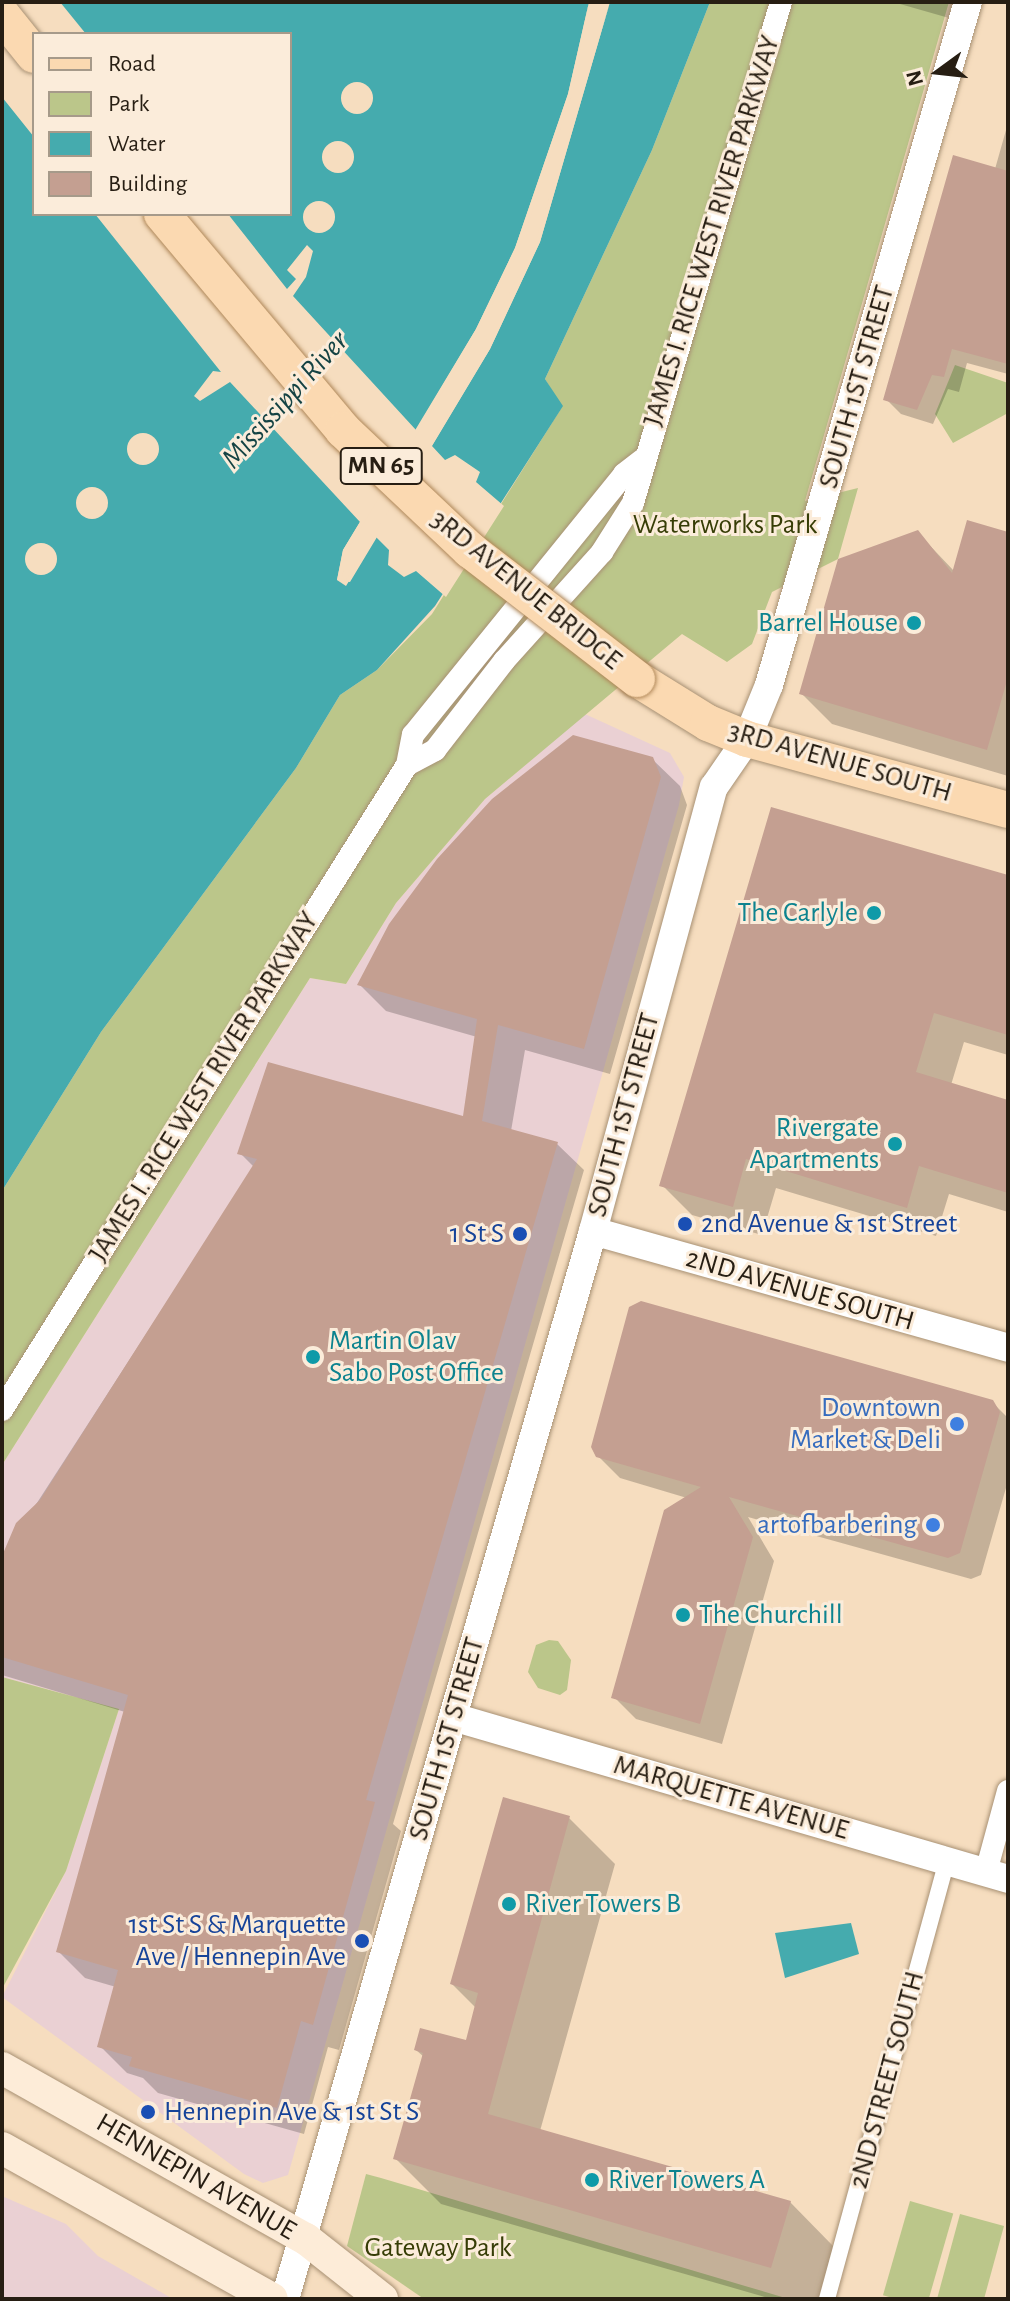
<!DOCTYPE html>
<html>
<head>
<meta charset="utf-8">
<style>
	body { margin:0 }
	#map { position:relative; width:1010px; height:2301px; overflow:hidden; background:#f6ddbf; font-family:"Alegreya Sans",sans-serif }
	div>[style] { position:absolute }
	.commercial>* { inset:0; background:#ead0d3 }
	.green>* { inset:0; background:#bbc68a; transform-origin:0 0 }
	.water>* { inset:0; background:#45abae }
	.pier>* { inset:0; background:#f6ddbf }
	.round { border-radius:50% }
	.shadow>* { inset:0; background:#0003 }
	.building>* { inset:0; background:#c49f91 }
	.roads { filter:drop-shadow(0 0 2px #a89174) drop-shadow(0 0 2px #a89174) }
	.pedestrian>* { height:16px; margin:-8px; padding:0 8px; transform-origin:8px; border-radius:8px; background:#fff }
	.minor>* { height:22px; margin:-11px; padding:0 11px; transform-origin:11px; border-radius:11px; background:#fff }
	.tertiary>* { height:28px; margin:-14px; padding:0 14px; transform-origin:14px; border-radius:14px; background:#fff }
	.secondary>* { height:32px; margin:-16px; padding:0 16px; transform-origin:16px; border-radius:16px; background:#fdecd8 }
	.primary>* { height:36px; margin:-18px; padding:0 18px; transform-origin:18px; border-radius:18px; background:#fbd9b1 }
	.bridges { filter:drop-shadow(0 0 2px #af8758) drop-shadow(0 0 2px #af8758) }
	.primary-bridge>* { height:36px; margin:-18px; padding:0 18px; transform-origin:18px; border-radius:18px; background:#fbd9b1 }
	.dots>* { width:22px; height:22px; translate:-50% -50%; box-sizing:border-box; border:4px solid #fbecda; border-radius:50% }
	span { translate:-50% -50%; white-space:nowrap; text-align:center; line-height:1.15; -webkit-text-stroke:6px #fbecda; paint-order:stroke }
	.shield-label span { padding:2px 6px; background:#fbecda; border:2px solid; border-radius:6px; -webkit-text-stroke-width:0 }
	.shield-label { font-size:26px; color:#271e13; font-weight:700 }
	.street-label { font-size:28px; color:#271e13 }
	.park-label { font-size:28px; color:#363d06 }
	.culture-label { font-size:28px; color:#0d838f }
	.right { translate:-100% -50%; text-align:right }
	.left { translate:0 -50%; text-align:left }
	.transit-label { font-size:28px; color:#164399 }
	.shop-label { font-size:28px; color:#366cbe }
	.water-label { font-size:30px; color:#154344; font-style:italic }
	.frame { position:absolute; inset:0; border:4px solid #271e13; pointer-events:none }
	.legend { position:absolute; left:32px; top:32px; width:260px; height:184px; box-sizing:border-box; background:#fbecda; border:2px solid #a69a8a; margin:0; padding:10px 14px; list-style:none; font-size:24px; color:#271e13 }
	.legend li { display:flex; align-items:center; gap:16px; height:40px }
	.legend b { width:40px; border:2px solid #a69a8a }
	.north { position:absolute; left:898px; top:32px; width:80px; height:80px; -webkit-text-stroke:6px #fbecda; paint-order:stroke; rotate:255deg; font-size:22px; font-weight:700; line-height:32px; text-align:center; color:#271e13 }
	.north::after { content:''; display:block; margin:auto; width:28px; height:36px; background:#271e13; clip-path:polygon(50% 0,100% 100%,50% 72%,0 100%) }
</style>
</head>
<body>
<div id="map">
	<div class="commercial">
		<div style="clip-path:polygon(585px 714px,670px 753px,684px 777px,679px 805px,288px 2175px,263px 2183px,244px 2174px,2px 1997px,66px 1871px,119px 1709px,2px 1677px,2px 1465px,310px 978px,346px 984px,396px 903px,485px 799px)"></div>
		<div style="clip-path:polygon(2px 2196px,66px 2224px,98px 2256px,173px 2299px,2px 2299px)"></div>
	</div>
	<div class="green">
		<div style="clip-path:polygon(710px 2px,949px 2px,805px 501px,858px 488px,838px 559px,772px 592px,752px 644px,727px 662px,682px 634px,485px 799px,396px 903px,346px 984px,310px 978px,2px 1465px,2px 1191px,101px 1032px,296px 768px,340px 695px,377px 670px,432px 614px,562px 407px,545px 379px,652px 150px)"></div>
		<div style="clip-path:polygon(955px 365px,1008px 383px,1008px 413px,953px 443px,935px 414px)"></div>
		<div style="clip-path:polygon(549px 1640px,558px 1641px,571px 1660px,567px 1690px,560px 1695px,538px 1688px,528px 1672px,536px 1645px)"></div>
		<div style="clip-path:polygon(2px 1677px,119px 1709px,66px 1871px,2px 1989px)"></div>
		<div style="clip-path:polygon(366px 2174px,381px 2178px,789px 2299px,424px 2299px,347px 2246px)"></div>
		<div style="left:910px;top:2201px;width:45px;height:98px;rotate:16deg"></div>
		<div style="clip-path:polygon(960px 2214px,1004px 2226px,984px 2299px,937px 2299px)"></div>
	</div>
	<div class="water">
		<div style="clip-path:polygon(evenodd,2px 2px,589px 2px,568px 94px,515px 248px,476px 329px,343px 550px,337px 580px,350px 582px,490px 349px,540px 242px,610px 2px,710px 2px,652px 150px,545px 379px,563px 406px,435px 606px,377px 670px,340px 695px,296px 768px,101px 1032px,2px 1191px,2px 2px,34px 34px,290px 34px,290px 214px,34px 214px,34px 34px)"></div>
		<div style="clip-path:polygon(851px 1923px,859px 1954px,785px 1978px,775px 1933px)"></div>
	</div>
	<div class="pier">
		<div style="clip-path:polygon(2px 2px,60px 2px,86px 34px,34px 34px,34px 137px,2px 97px)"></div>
		<div style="clip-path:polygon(589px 2px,572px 95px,519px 250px,479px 331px,347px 551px,342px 578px,346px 580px,456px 401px,536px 240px,610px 2px,540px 242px,490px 349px,432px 446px,445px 460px,455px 455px,480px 472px,476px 482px,504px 506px,446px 597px,416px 571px,404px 577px,388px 565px,389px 550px,376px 537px,346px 586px,337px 580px,343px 550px,360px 522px,230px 382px,200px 401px,194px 396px,213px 371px,221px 372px,95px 214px,228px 214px,287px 289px,296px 279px,287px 270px,307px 245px,313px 251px,306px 277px,293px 296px,416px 430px,476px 329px,515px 248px,568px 94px)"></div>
		<div class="round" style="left:341px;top:82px;width:32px;height:32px"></div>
		<div class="round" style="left:322px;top:141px;width:32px;height:32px"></div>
		<div class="round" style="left:303px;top:201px;width:32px;height:32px"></div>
		<div class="round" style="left:127px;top:433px;width:32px;height:32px"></div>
		<div class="round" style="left:76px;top:487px;width:32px;height:32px"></div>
		<div class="round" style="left:25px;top:543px;width:32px;height:32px"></div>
	</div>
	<div class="shadow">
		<div style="clip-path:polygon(893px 2px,953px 2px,949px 18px)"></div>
		<div style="clip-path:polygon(1008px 123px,1008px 374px,967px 363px,959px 392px,948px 389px,933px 424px,901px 414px,886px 399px,995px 169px)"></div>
		<div style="clip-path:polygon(918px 533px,954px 571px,1008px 534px,1008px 776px,832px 724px,802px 694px)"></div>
		<div style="clip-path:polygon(652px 759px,680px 786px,687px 805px,610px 1074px,525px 1050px,511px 1131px,557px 1144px,584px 1170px,393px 1824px,401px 1831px,339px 2050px,328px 2047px,304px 2134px,158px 2093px,143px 2078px,127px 2073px,100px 2046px,116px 1987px,85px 1978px,58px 1951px,125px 1712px,2px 1675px,2px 1557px,254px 1167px,240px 1153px,465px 1118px,477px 1037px,386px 1011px,359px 984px)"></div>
		<div style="clip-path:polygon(1008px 877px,1008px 1055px,964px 1042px,951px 1085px,1008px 1102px,1008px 1212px,949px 1194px,936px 1236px,776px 1188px,762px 1235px,692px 1215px,662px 1185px)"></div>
		<div style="clip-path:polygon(992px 1402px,1008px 1418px,1008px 1481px,981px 1575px,971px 1579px,748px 1517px,774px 1561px,722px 1744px,636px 1719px,614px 1697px,687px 1498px,620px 1478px,598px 1456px)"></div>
		<div style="clip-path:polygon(569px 1818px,615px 1864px,540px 2131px,790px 2202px,835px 2248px,820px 2299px,772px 2299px,441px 2204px,395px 2158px,424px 2057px,416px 2050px,467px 2043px,476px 2008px,452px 1984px)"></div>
	</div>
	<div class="building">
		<div style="clip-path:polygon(953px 155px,1008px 171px,1008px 364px,952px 349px,944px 377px,932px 375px,917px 410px,883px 400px)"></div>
		<div style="clip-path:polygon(967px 520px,1008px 532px,1008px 677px,987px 750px,799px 694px,838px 559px,918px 530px,952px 573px)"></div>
		<div style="clip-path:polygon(573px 735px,653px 757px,661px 777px,584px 1049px,498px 1025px,482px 1121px,558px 1142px,366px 1800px,375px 1802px,313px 2025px,301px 2021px,277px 2108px,129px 2066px,132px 2057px,97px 2047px,118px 1970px,56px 1952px,128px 1695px,2px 1657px,2px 1556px,16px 1523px,40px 1500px,257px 1159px,237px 1154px,268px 1062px,463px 1116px,477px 1019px,357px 985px,389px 924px,437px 859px,492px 799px)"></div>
		<div style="clip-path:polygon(771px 807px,1008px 875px,1008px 1035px,934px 1013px,916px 1072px,1008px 1100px,1008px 1193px,919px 1166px,907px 1208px,746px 1159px,733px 1207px,659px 1186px)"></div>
		<div style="clip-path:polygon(641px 1301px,993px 1400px,1000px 1412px,960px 1553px,948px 1558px,729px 1497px,753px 1537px,700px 1724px,611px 1698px,664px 1510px,701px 1487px,596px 1457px,591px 1447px,629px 1307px)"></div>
		<div style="clip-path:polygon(503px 1797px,570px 1816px,488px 2114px,791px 2201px,771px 2268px,393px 2159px,423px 2053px,414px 2050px,420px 2028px,466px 2040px,478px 1993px,450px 1984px)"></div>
	</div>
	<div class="roads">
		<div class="pedestrian">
			<div style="left:827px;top:2299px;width:454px;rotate:-74.7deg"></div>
		</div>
		<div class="minor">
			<div style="left:407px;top:765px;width:32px;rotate:-28deg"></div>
			<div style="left:435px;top:750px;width:113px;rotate:-52.2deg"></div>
			<div style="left:504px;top:661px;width:147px;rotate:-48deg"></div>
			<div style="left:602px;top:552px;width:58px;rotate:-57.7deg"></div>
			<div style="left:633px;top:503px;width:522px;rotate:-73.54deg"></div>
			<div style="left:2px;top:1410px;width:762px;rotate:-57.88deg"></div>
			<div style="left:407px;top:765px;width:31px;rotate:-79deg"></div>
			<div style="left:413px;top:735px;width:336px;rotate:-51deg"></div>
			<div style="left:624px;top:474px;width:23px;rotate:-38deg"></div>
			<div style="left:986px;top:1872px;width:84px;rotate:-74.8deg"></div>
		</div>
		<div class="tertiary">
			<div style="left:593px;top:1231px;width:431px;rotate:15.7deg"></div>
			<div style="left:453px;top:1717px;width:578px;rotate:16.27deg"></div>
			<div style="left:285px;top:2299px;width:1112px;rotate:-73.91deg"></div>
			<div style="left:593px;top:1231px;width:460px;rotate:-74.8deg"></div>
			<div style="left:714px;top:787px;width:58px;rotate:-55.5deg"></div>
			<div style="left:747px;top:739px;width:58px;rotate:-67.8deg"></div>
			<div style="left:769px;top:685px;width:711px;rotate:-73.76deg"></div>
		</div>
		<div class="secondary">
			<div style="left:2px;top:2068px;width:349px;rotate:29.4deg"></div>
			<div style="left:306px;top:2239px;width:97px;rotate:38.3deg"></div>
			<div style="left:2px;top:2148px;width:309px;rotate:29.2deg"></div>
		</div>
		<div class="primary">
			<div style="left:2px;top:15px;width:51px;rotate:51.3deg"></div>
			<div style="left:637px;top:679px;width:84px;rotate:31.8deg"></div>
			<div style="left:708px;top:723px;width:42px;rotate:22.3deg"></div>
			<div style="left:747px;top:739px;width:270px;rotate:15.2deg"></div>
		</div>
	</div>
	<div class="bridges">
		<div class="primary-bridge">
			<div style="left:162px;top:214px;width:282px;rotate:50deg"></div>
			<div style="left:343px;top:430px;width:175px;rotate:43.4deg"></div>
			<div style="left:470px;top:550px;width:211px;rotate:37.7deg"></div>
		</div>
	</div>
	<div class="dots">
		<div style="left:914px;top:623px;background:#0f9aa8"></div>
		<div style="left:874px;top:913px;background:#0f9aa8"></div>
		<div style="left:895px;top:1144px;background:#0f9aa8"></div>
		<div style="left:685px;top:1224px;background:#1a4fb4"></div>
		<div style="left:520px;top:1234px;background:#1a4fb4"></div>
		<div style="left:313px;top:1357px;background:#0f9aa8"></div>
		<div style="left:957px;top:1424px;background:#3f7fe0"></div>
		<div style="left:933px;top:1525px;background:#3f7fe0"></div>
		<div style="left:683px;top:1615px;background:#0f9aa8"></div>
		<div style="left:509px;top:1904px;background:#0f9aa8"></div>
		<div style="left:362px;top:1941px;background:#1a4fb4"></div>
		<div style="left:148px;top:2112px;background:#1a4fb4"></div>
		<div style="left:592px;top:2180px;background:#0f9aa8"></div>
	</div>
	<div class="shield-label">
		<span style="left:381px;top:466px">MN 65</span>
	</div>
	<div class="street-label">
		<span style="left:712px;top:231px;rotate:-73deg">JAMES I. RICE WEST RIVER PARKWAY</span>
		<span style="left:857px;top:387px;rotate:-74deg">SOUTH 1ST STREET</span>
		<span style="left:526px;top:590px;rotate:39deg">3RD AVENUE BRIDGE</span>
		<span style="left:840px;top:762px;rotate:16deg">3RD AVENUE SOUTH</span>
		<span style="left:204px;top:1087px;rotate:-58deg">JAMES I. RICE WEST RIVER PARKWAY</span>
		<span style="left:624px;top:1115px;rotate:-75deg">SOUTH 1ST STREET</span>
		<span style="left:800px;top:1290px;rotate:16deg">2ND AVENUE SOUTH</span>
		<span style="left:447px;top:1739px;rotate:-74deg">SOUTH 1ST STREET</span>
		<span style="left:731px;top:1798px;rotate:16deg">MARQUETTE AVENUE</span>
		<span style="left:887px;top:2080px;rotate:-75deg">2ND STREET SOUTH</span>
		<span style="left:196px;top:2177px;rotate:30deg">HENNEPIN AVENUE</span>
	</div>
	<div class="park-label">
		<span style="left:725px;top:525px">Waterworks Park</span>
		<span style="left:438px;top:2248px">Gateway Park</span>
	</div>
	<div class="culture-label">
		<span class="right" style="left:898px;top:623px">Barrel House</span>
		<span class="right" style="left:858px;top:913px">The Carlyle</span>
		<span class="right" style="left:879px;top:1144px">Rivergate<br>Apartments</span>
		<span class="left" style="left:329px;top:1357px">Martin Olav<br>Sabo Post Office</span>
		<span class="left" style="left:699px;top:1615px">The Churchill</span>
		<span class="left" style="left:525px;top:1904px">River Towers B</span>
		<span class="left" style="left:608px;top:2180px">River Towers A</span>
	</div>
	<div class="transit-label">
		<span class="left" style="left:701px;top:1224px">2nd Avenue &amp; 1st Street</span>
		<span class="right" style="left:504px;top:1234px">1 St S</span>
		<span class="right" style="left:346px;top:1941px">1st St S &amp; Marquette<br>Ave / Hennepin Ave</span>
		<span class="left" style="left:164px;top:2112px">Hennepin Ave &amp; 1st St S</span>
	</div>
	<div class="shop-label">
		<span class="right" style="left:941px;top:1424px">Downtown<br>Market &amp; Deli</span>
		<span class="right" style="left:917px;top:1525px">artofbarbering</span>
	</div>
	<div class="water-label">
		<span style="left:285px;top:400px;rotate:-48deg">Mississippi River</span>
	</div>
	<div class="frame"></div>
	<ul class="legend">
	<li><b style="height:10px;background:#fbd9b1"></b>Road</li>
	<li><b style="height:22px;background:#bbc68a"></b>Park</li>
	<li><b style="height:22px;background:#45abae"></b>Water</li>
	<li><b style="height:22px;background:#c49f91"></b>Building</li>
	</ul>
	<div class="north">N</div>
</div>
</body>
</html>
